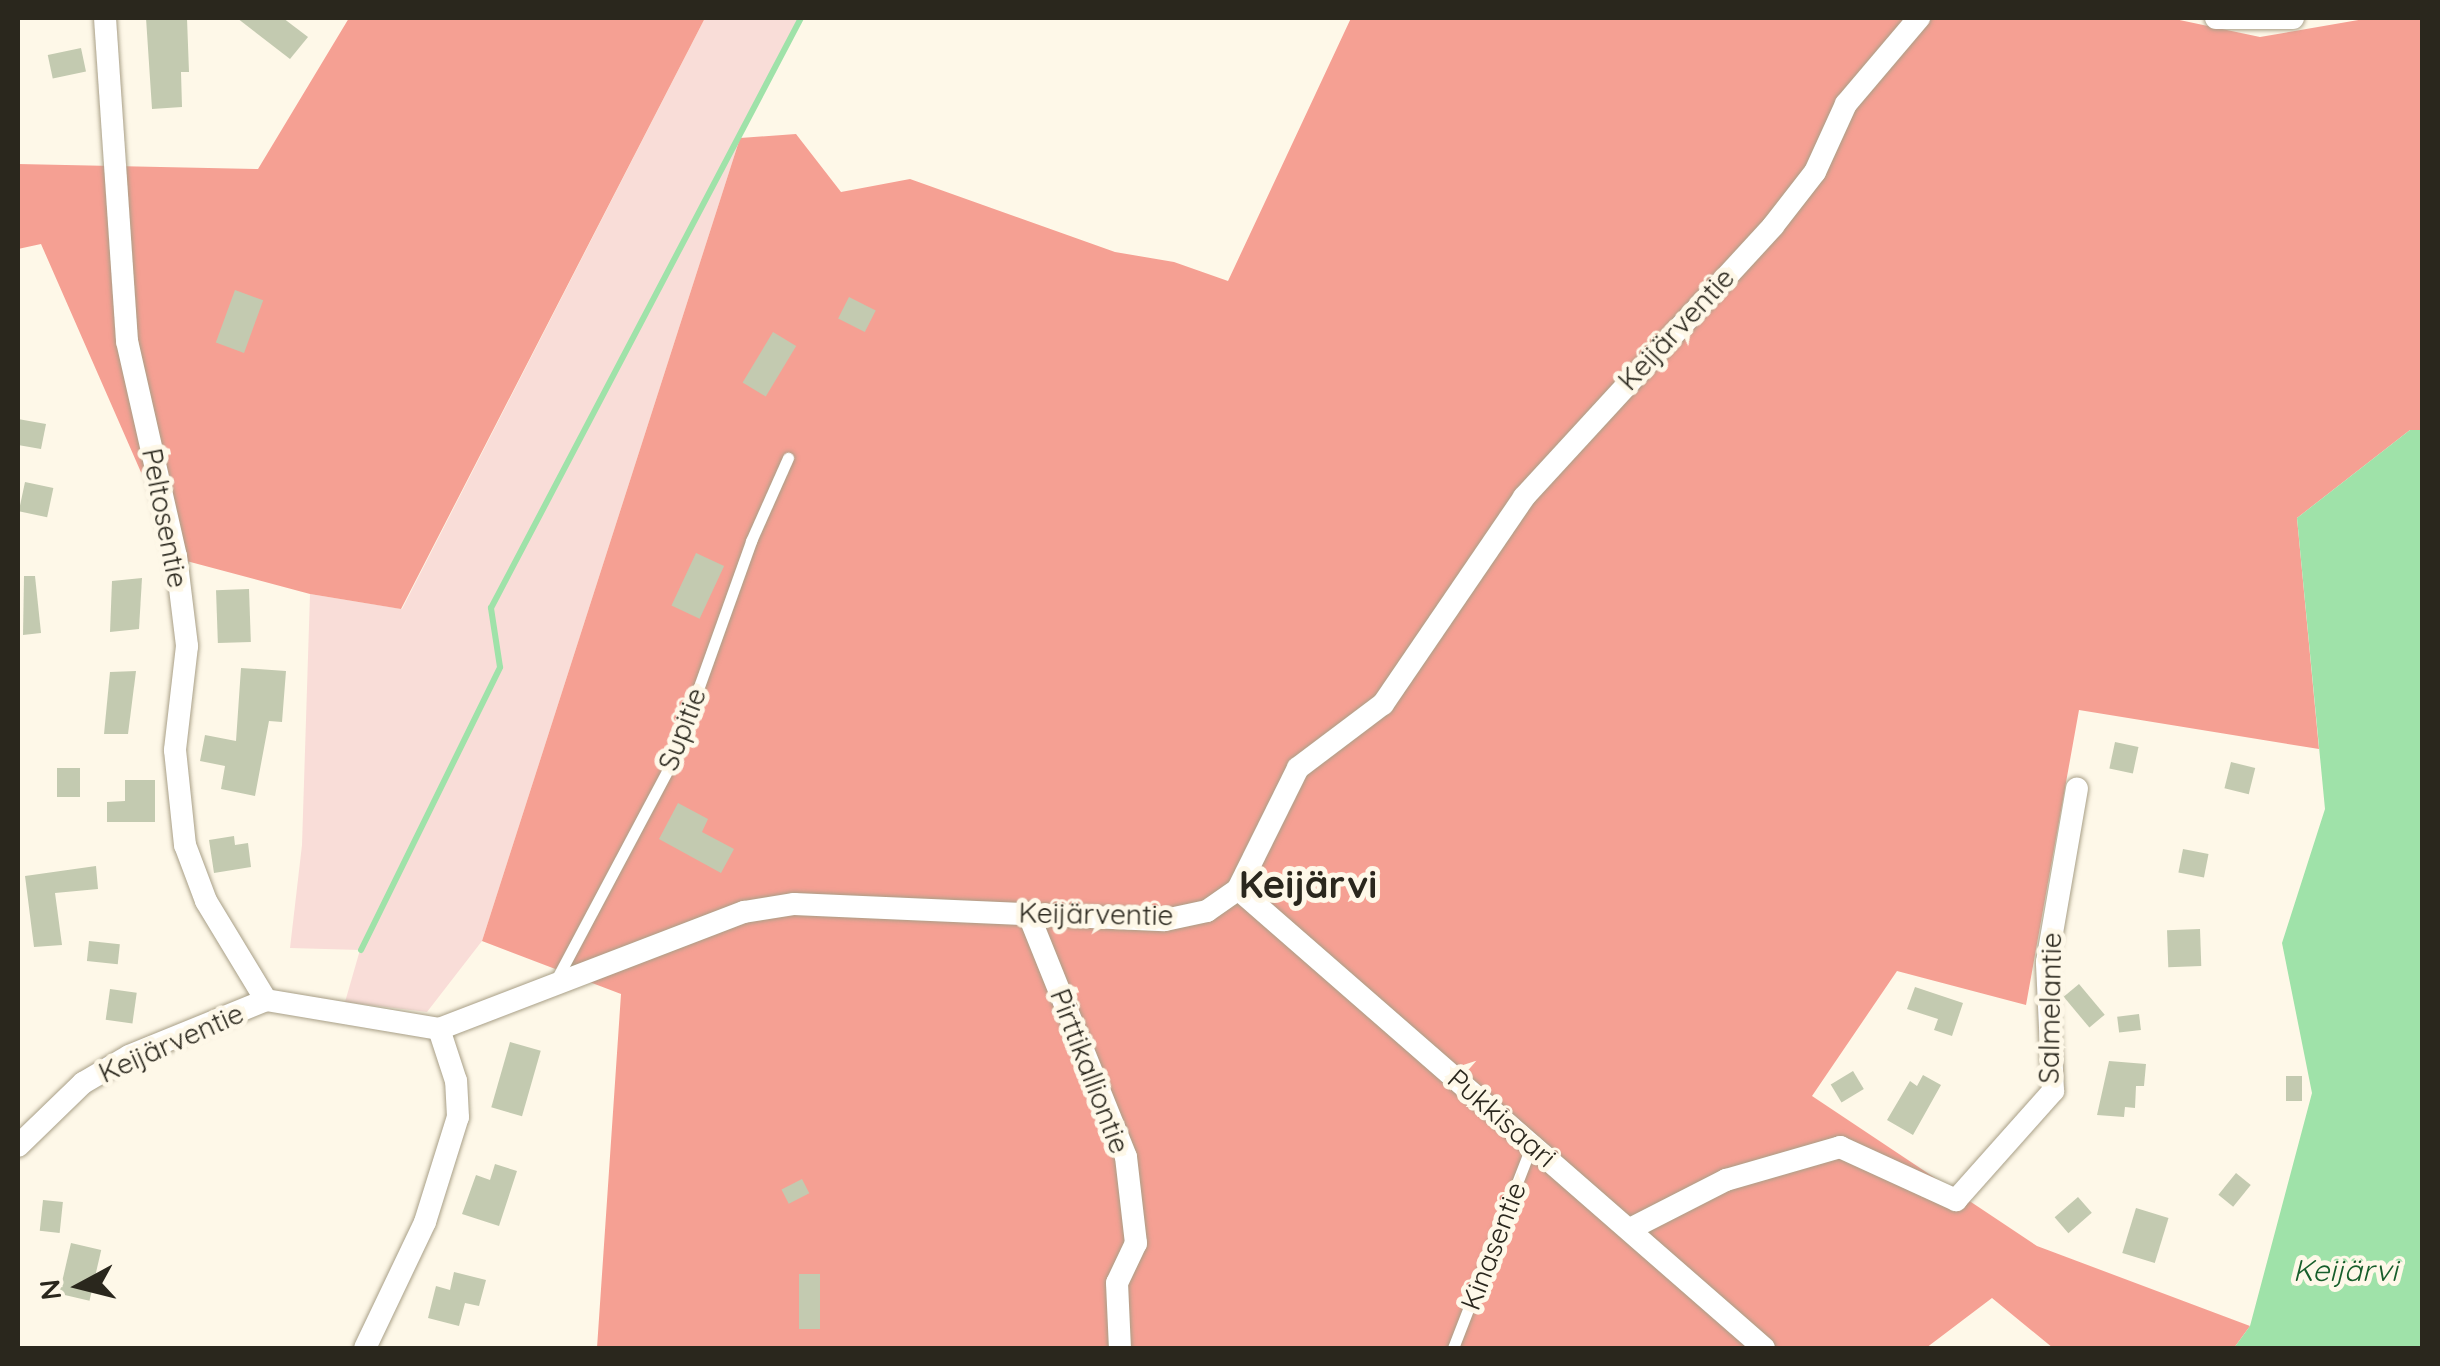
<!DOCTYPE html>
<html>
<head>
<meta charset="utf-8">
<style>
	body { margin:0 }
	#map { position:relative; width:2440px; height:1366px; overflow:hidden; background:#fef8e8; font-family:Quicksand,sans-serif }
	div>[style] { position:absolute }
	.green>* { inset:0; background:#f9ddd8 }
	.forest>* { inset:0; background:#f5a093 }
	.water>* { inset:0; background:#9fe2a9 }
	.stream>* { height:6px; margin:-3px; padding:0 3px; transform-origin:3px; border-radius:3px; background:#9fe2a9 }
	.building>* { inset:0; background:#c3cab0; transform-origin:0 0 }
	.roads { filter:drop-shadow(0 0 2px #a89f87) drop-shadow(0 0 2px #a89f87) }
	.lane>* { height:11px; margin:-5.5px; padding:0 5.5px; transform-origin:5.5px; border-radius:5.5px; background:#fff }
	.street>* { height:22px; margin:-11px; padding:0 11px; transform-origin:11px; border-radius:11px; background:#fff }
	span { translate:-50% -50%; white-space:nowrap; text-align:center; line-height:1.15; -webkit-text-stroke:10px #fef8e8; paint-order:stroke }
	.street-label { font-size:28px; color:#2a271d }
	.water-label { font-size:30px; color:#175e2b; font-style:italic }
	.district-label { font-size:38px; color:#2a271d; font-weight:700 }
	.frame { position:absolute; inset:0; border:20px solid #2a271d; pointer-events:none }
	.north { position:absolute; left:30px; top:1236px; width:100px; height:100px; -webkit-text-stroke:8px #fef8e8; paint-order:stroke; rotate:263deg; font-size:28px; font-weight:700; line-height:40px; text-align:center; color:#2a271d }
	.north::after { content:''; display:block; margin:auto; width:35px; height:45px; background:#2a271d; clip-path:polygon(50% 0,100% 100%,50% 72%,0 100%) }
</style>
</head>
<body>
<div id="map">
	<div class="green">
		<div style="clip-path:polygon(705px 18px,801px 18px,740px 138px,482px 941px,427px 1012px,345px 1002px,360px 950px,290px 948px,302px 845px,310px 594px,402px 609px)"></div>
	</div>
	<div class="forest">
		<div style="clip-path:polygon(349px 18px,705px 18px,401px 609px,310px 594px,179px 559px,41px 244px,18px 249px,18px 164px,258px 169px)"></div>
		<div style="clip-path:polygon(1351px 18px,2170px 18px,2260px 37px,2370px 18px,2422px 18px,2422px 430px,2410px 430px,2297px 518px,2319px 749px,2079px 710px,2026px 1005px,1897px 971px,1812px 1096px,2037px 1246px,2250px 1326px,2234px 1348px,2053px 1348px,1992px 1298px,1926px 1348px,597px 1348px,621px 994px,482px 941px,740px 138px,796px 134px,841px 192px,910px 179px,1115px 252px,1174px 262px,1228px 281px)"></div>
	</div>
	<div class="water">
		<div style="clip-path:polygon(2410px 430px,2422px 430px,2422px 1348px,2234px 1348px,2250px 1326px,2312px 1093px,2282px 943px,2325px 809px,2297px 518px)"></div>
	</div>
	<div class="stream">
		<div style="left:361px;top:950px;width:315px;rotate:-63.8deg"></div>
		<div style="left:500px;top:667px;width:60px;rotate:-98.7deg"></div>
		<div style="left:491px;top:608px;width:666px;rotate:-62.28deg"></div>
	</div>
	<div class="building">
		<div style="clip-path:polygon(146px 18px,187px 18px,189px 72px,181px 72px,182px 107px,152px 109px)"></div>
		<div style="clip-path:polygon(237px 18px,283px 18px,308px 37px,290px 59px)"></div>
		<div style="left:81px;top:48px;width:24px;height:34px;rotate:78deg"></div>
		<div style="left:235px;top:290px;width:30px;height:56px;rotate:20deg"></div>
		<div style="left:849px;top:297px;width:30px;height:24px;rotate:27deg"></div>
		<div style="left:773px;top:332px;width:27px;height:59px;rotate:31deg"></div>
		<div style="clip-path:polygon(18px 419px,46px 424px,41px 449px,18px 445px)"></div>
		<div style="left:25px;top:482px;width:29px;height:30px;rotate:12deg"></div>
		<div style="left:696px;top:553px;width:31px;height:58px;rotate:25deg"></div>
		<div style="clip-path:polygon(24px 576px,35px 576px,41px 633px,23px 635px)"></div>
		<div style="clip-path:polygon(142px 578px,139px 629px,110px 632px,112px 581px)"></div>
		<div style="left:249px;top:589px;width:53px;height:33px;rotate:88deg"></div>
		<div style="clip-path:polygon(241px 668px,286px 671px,282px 722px,269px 721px,255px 796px,221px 789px,225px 766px,200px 761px,205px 735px,236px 741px)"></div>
		<div style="clip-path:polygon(136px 671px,128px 734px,104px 734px,110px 672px)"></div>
		<div style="left:2115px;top:742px;width:24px;height:27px;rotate:12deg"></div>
		<div style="left:2231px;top:762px;width:25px;height:27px;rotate:14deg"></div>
		<div style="left:80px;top:768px;width:29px;height:23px;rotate:90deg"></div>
		<div style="clip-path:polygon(125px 780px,155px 780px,155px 822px,107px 822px,107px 802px,125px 801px)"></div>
		<div style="clip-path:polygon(678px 803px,708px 819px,702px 832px,734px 849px,721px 873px,659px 839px)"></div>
		<div style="clip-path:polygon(234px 836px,235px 845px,248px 843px,251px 867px,214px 873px,209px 840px)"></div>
		<div style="left:2183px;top:849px;width:26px;height:24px;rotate:11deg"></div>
		<div style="clip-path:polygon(96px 866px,98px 889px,55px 893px,62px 945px,34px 947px,25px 876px)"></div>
		<div style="left:2200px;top:929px;width:37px;height:33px;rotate:88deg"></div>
		<div style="left:89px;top:941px;width:31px;height:20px;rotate:6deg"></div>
		<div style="left:2079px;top:984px;width:40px;height:20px;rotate:50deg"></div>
		<div style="clip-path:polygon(1915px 987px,1963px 1003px,1952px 1036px,1934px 1030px,1938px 1019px,1907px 1009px)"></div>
		<div style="left:110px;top:989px;width:27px;height:31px;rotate:8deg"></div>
		<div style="left:2139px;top:1014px;width:16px;height:22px;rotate:83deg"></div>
		<div style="left:510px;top:1042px;width:32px;height:68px;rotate:16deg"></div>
		<div style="clip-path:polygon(2109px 1061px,2146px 1064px,2144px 1086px,2136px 1086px,2135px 1108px,2125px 1107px,2124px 1117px,2097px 1115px)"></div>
		<div style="left:1853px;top:1071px;width:21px;height:26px;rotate:59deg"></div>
		<div style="clip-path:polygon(1923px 1075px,1941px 1085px,1913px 1135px,1887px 1120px,1910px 1081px,1917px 1086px)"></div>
		<div style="left:2286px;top:1076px;width:16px;height:25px"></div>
		<div style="clip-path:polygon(495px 1164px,517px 1171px,499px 1226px,462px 1214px,476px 1175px,490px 1180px)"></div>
		<div style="left:2236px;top:1173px;width:19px;height:28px;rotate:39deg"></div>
		<div style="left:802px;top:1179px;width:16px;height:23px;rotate:63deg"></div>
		<div style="left:2078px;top:1197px;width:21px;height:31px;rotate:49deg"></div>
		<div style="left:43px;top:1200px;width:20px;height:31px;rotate:6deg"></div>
		<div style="left:2136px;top:1208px;width:34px;height:47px;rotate:17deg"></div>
		<div style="left:71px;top:1243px;width:31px;height:52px;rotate:13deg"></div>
		<div style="clip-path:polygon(454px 1272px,486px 1280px,479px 1306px,465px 1303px,459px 1326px,428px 1318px,436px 1286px,450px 1290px)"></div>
		<div style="left:799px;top:1274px;width:21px;height:55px"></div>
	</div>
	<div class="roads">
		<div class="lane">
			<div style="left:556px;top:980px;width:247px;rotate:-62deg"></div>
			<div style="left:672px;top:762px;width:235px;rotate:-70.3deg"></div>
			<div style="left:751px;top:541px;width:91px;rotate:-66deg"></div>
			<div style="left:1453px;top:1348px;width:219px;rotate:-68.8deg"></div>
		</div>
		<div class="street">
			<div style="left:105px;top:18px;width:324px;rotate:86.1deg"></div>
			<div style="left:127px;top:341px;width:221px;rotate:77.2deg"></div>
			<div style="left:176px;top:556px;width:91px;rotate:83deg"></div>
			<div style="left:187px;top:646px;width:105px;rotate:96.6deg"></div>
			<div style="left:175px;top:750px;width:96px;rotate:84deg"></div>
			<div style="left:185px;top:845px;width:60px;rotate:69.4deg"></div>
			<div style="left:206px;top:901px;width:116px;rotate:58.8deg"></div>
			<div style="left:2216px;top:18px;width:77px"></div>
			<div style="left:1238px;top:889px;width:698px;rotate:41.11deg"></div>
			<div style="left:1028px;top:913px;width:263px;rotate:68.1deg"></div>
			<div style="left:1126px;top:1157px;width:87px;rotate:83.4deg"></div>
			<div style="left:1136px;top:1243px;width:44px;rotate:115.4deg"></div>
			<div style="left:1117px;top:1283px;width:65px;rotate:87.4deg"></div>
			<div style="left:18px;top:1146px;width:91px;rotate:-44.1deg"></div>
			<div style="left:83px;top:1083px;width:53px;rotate:-30.4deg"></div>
			<div style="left:129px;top:1056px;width:148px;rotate:-22.2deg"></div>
			<div style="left:266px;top:1000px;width:175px;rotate:9.5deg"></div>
			<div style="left:439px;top:1029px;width:327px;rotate:-21deg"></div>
			<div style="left:744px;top:912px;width:51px;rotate:-9.1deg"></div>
			<div style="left:794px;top:904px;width:371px;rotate:2.5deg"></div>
			<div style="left:1165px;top:920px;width:43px;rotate:-12.1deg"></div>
			<div style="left:1207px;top:911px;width:38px;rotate:-35deg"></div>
			<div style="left:1238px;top:889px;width:135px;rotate:-63.6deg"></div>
			<div style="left:1298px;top:768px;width:106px;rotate:-37deg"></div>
			<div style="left:1383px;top:704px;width:250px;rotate:-55.7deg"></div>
			<div style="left:1524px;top:497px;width:368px;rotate:-47.4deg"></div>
			<div style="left:1773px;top:226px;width:68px;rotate:-52.1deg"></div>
			<div style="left:1815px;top:172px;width:75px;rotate:-65.5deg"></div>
			<div style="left:1846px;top:104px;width:113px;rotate:-49.7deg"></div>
			<div style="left:1632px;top:1228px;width:106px;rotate:-27.1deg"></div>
			<div style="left:1726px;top:1180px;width:119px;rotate:-16.1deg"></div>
			<div style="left:1840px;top:1147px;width:128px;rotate:24.6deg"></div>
			<div style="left:1956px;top:1200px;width:146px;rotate:-48.3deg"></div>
			<div style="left:2053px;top:1091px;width:129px;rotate:-92.7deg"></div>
			<div style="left:2047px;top:962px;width:176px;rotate:-80.2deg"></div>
			<div style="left:365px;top:1348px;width:140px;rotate:-64.5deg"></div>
			<div style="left:425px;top:1222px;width:110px;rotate:-72.6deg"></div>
			<div style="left:458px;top:1117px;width:36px;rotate:-93deg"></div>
			<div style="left:456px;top:1081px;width:55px;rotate:-108.1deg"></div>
		</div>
	</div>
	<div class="street-label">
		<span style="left:1676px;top:329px;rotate:-47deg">Keijärventie</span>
		<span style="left:165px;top:518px;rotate:79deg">Peltosentie</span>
		<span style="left:682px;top:729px;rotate:-69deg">Supitie</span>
		<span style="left:1096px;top:914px;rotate:1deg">Keijärventie</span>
		<span style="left:2050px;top:1008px;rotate:-89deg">Salmelantie</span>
		<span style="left:171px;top:1043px;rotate:-24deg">Keijärventie</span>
		<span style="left:1090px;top:1071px;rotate:69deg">Pirttikalliontie</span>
		<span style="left:1502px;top:1118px;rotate:41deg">Pukkisaari</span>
		<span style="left:1493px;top:1246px;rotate:-69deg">Kinasentie</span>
	</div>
	<div class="water-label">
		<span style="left:2345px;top:1270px">Keijärvi</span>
	</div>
	<div class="district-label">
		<span style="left:1308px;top:885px">Keijärvi</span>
	</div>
	<div class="frame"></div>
	<div class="north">N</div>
</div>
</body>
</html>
